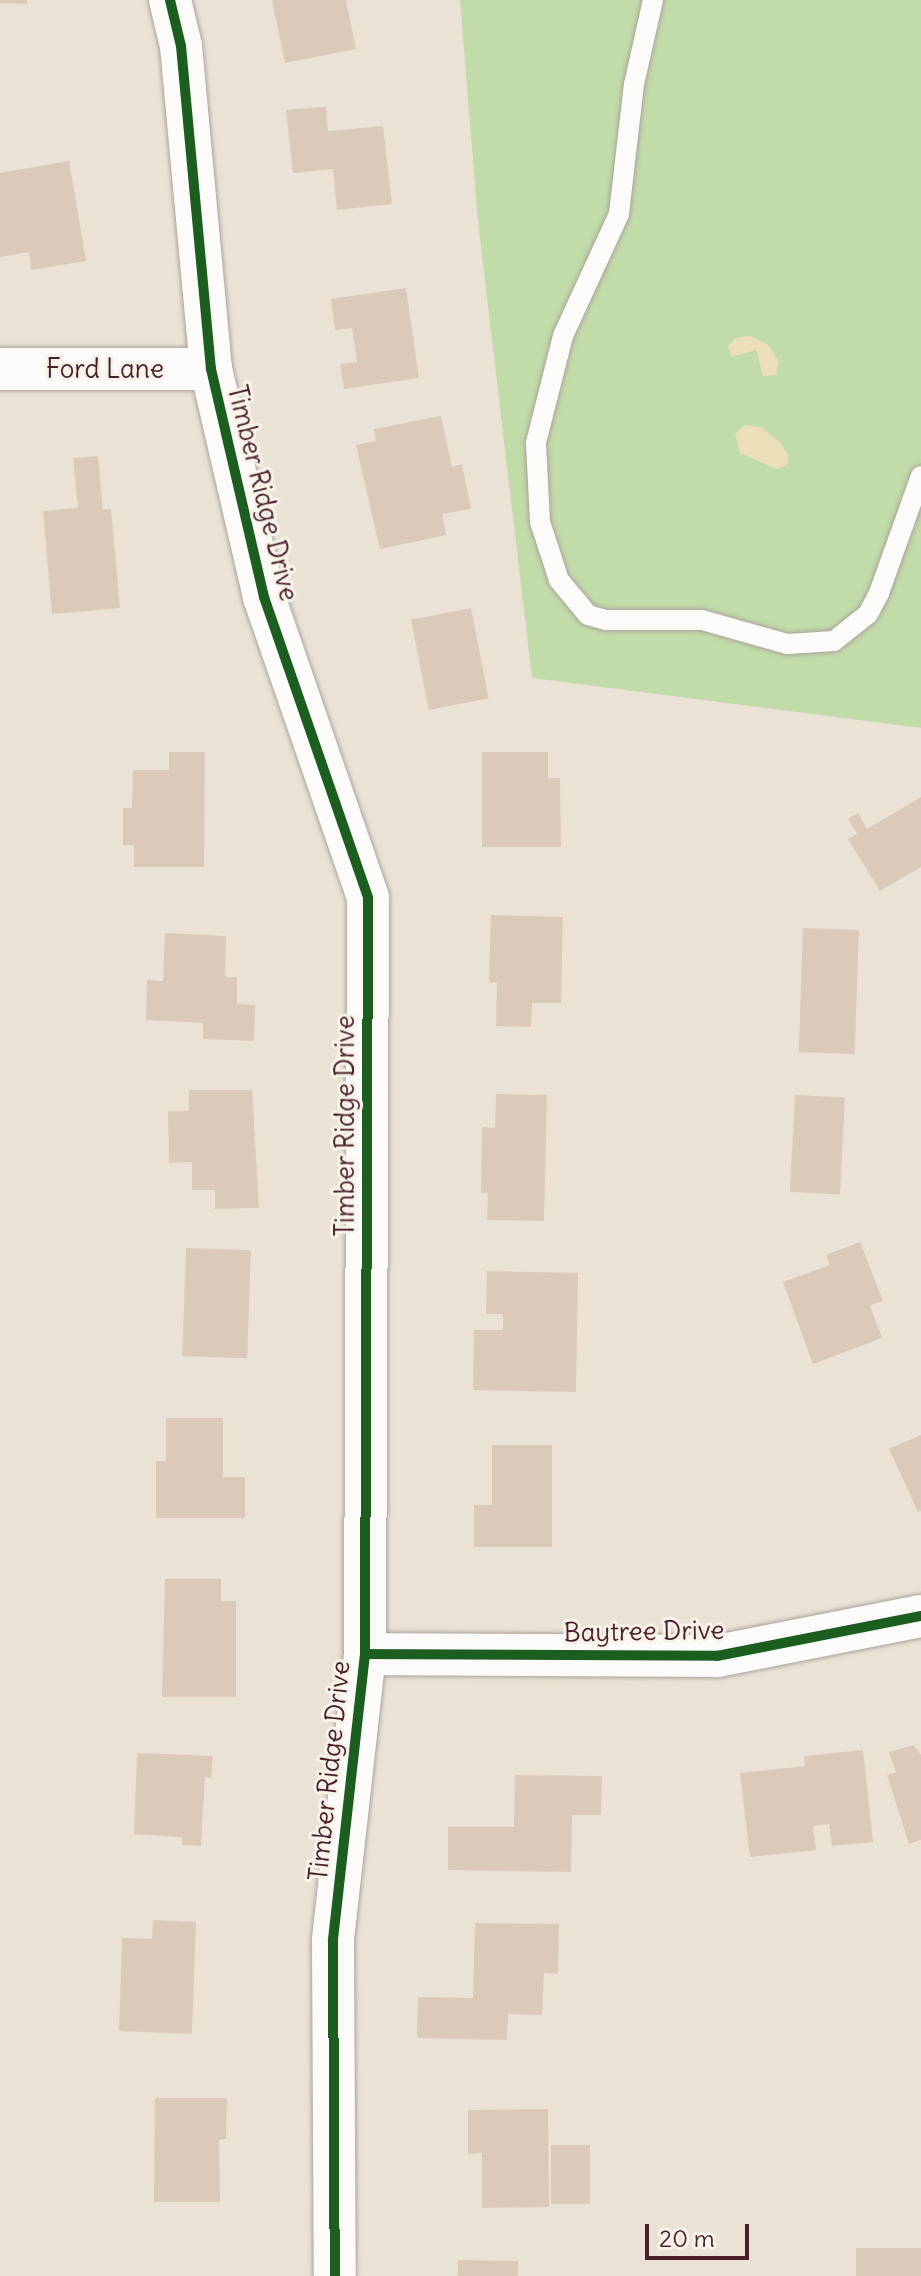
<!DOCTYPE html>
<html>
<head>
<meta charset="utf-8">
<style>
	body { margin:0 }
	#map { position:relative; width:921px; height:2276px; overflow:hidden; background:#eae3d5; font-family:Delius,sans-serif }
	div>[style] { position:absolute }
	.green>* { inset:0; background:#c1dba9 }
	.sand>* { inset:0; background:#ecdeb7 }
	.building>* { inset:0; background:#dbc9ba; transform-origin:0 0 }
	.roads { filter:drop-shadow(0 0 2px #aca39d) drop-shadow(0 0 2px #aca39d) }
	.service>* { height:20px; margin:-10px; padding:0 10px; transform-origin:10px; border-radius:10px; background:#fcfbf9 }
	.minor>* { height:42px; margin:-21px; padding:0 21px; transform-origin:21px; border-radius:21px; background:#fcfbf9 }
	.cycleway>* { height:10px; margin:-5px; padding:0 5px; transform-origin:5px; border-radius:5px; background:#1b5e20 }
	span { translate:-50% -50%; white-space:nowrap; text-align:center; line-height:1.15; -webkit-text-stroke:6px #f7f3e8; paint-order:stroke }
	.street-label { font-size:26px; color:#4a1f2b }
	.scale { position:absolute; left:645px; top:2224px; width:104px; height:36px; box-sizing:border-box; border:4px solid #4a1f2b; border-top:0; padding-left:10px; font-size:24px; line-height:28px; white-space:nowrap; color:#4a1f2b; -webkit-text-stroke:6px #f7f3e8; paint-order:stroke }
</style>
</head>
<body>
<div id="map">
	<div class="green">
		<div style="clip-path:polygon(460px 0,921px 0,921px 728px,532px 678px,478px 222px)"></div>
	</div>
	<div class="sand">
		<div style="clip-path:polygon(736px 338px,750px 336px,768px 344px,779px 362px,776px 375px,763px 376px,756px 350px,731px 357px,728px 346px)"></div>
		<div style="clip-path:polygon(744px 425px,761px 427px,780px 442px,789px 456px,787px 465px,776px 469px,740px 453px,735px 434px)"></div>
	</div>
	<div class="building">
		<div style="clip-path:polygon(0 0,27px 0,27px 4px,0 3px)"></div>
		<div style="clip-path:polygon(272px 0,346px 0,356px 49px,285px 63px)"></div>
		<div style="clip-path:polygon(326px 107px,328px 131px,383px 126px,392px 204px,337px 210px,333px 169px,293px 173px,286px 110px)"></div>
		<div style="clip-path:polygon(69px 161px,86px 261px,31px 270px,29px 252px,0 257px,0 173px)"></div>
		<div style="clip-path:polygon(406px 288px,419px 378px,344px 389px,340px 364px,357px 362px,352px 328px,335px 330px,331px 299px)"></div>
		<div style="clip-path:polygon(441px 416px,452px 467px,462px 464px,471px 509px,442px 514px,446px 535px,380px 549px,356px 445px,376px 441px,374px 429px)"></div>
		<div style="clip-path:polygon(98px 456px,103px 510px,111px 509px,120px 608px,52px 614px,43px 511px,78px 508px,73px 458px)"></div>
		<div style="left:471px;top:608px;width:92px;height:61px;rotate:79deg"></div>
		<div style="clip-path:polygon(169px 752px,205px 752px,204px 867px,134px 867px,134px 845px,123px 845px,123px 808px,132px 808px,133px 770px,169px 770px)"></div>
		<div style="clip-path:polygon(482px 752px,548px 752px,548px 778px,560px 778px,561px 847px,482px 847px)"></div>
		<div style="clip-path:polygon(921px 797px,921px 867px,880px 891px,848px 839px,857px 834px,848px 819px,858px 813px,867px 829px)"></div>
		<div style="clip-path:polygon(491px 915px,563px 917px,561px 1003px,532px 1003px,531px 1027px,496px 1026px,497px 983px,489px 982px)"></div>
		<div style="left:803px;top:928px;width:56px;height:124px;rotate:2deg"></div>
		<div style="clip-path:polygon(165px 933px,226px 936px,225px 977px,237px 977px,237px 1004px,255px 1005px,254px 1041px,203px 1039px,203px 1023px,146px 1020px,147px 980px,163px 981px)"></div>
		<div style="clip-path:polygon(189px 1090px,252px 1090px,259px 1208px,215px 1209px,215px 1190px,192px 1190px,192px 1162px,169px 1163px,168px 1111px,189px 1111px)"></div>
		<div style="clip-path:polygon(496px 1094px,547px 1095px,544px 1221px,487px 1220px,488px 1193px,481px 1193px,482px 1127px,495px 1128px)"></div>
		<div style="left:795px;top:1095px;width:50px;height:97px;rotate:3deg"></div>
		<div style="clip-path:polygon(860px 1242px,883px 1301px,870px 1305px,882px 1338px,813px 1364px,783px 1282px,830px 1265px,826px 1255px)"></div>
		<div style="left:186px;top:1248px;width:65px;height:108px;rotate:2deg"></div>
		<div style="clip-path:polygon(487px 1271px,578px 1273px,576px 1392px,473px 1390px,474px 1330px,503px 1330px,503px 1314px,486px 1314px)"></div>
		<div style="clip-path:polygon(166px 1418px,223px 1418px,223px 1477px,245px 1477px,245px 1518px,156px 1518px,156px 1461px,166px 1461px)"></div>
		<div style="clip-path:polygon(921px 1435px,921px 1511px,918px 1512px,889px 1449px)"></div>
		<div style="clip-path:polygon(492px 1445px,552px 1445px,552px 1547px,474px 1547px,474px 1505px,492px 1505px)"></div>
		<div style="clip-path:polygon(165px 1579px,221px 1579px,221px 1601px,236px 1601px,236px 1697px,162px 1697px)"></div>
		<div style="clip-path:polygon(914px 1745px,921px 1755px,921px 1840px,909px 1844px,887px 1775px,896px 1772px,889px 1752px)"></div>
		<div style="clip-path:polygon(863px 1750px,873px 1842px,832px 1846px,829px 1824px,813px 1826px,816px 1850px,750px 1857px,740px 1773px,805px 1766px,804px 1756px)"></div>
		<div style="clip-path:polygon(137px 1753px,213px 1756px,211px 1778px,205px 1777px,201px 1846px,182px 1845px,182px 1837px,134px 1834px)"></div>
		<div style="clip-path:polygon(515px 1775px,602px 1776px,601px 1815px,572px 1815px,571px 1872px,448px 1870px,448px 1827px,514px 1827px)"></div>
		<div style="clip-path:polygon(153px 1920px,196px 1922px,192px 2034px,119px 2031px,122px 1938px,152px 1939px)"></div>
		<div style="clip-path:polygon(475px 1923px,559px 1924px,558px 1974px,544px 1973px,542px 2015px,508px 2014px,507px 2040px,417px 2038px,418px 1997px,473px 1998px)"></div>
		<div style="clip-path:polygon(155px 2098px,227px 2098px,226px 2139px,219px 2140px,220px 2202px,154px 2202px)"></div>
		<div style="clip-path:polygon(548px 2109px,549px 2207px,482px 2208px,482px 2153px,468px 2154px,468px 2110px)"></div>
		<div style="left:590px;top:2145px;width:59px;height:39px;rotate:90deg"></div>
		<div style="left:921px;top:2248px;width:28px;height:65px;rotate:90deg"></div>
		<div style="left:458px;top:2260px;width:60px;height:16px;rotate:1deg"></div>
	</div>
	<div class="roads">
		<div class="service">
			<div style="left:653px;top:0;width:86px;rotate:102.7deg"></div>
			<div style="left:634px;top:84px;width:131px;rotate:96.6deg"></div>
			<div style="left:619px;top:214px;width:134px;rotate:114.7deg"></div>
			<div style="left:563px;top:336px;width:110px;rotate:104.2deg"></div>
			<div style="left:536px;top:443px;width:79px;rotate:87.1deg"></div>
			<div style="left:540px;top:522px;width:61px;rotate:71.9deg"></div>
			<div style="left:559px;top:580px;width:45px;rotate:50.4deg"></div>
			<div style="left:588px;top:615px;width:19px;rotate:16deg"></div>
			<div style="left:606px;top:620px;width:96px"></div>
			<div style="left:702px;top:620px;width:88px;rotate:15.8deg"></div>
			<div style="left:787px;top:644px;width:47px;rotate:-3.7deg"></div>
			<div style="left:834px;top:641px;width:43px;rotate:-38.5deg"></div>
			<div style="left:868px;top:614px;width:24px;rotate:-62deg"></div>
			<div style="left:879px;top:593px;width:124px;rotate:-70.3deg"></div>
		</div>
		<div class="minor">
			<div style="left:170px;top:0;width:47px;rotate:76.6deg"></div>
			<div style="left:181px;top:46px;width:324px;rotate:84.7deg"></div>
			<div style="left:211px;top:369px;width:234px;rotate:76.9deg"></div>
			<div style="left:264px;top:597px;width:318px;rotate:70.9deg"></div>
			<div style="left:368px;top:898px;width:756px;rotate:90.23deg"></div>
			<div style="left:365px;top:1654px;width:289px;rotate:96.4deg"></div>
			<div style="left:333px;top:1941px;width:335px;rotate:89.7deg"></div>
			<div style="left:0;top:369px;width:211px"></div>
			<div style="left:365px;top:1654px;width:352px;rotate:0.3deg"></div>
			<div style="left:717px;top:1656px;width:208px;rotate:-11.1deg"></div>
		</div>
	</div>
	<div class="cycleway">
		<div style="left:170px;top:0;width:47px;rotate:76.6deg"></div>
		<div style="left:181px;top:46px;width:324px;rotate:84.7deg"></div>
		<div style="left:211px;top:369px;width:234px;rotate:76.9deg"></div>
		<div style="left:264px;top:597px;width:318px;rotate:70.9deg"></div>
		<div style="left:368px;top:898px;width:756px;rotate:90.23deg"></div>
		<div style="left:365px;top:1654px;width:289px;rotate:96.4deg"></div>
		<div style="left:333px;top:1941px;width:335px;rotate:89.7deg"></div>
		<div style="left:365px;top:1654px;width:352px;rotate:0.3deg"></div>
		<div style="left:717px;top:1656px;width:208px;rotate:-11.1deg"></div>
	</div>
	<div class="street-label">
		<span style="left:105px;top:369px">Ford Lane</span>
		<span style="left:263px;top:493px;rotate:76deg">Timber Ridge Drive</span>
		<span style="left:345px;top:1126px;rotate:-90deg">Timber Ridge Drive</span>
		<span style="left:644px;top:1631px;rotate:-1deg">Baytree Drive</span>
		<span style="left:329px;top:1771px;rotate:-84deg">Timber Ridge Drive</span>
	</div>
	<div class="scale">20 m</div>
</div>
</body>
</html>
